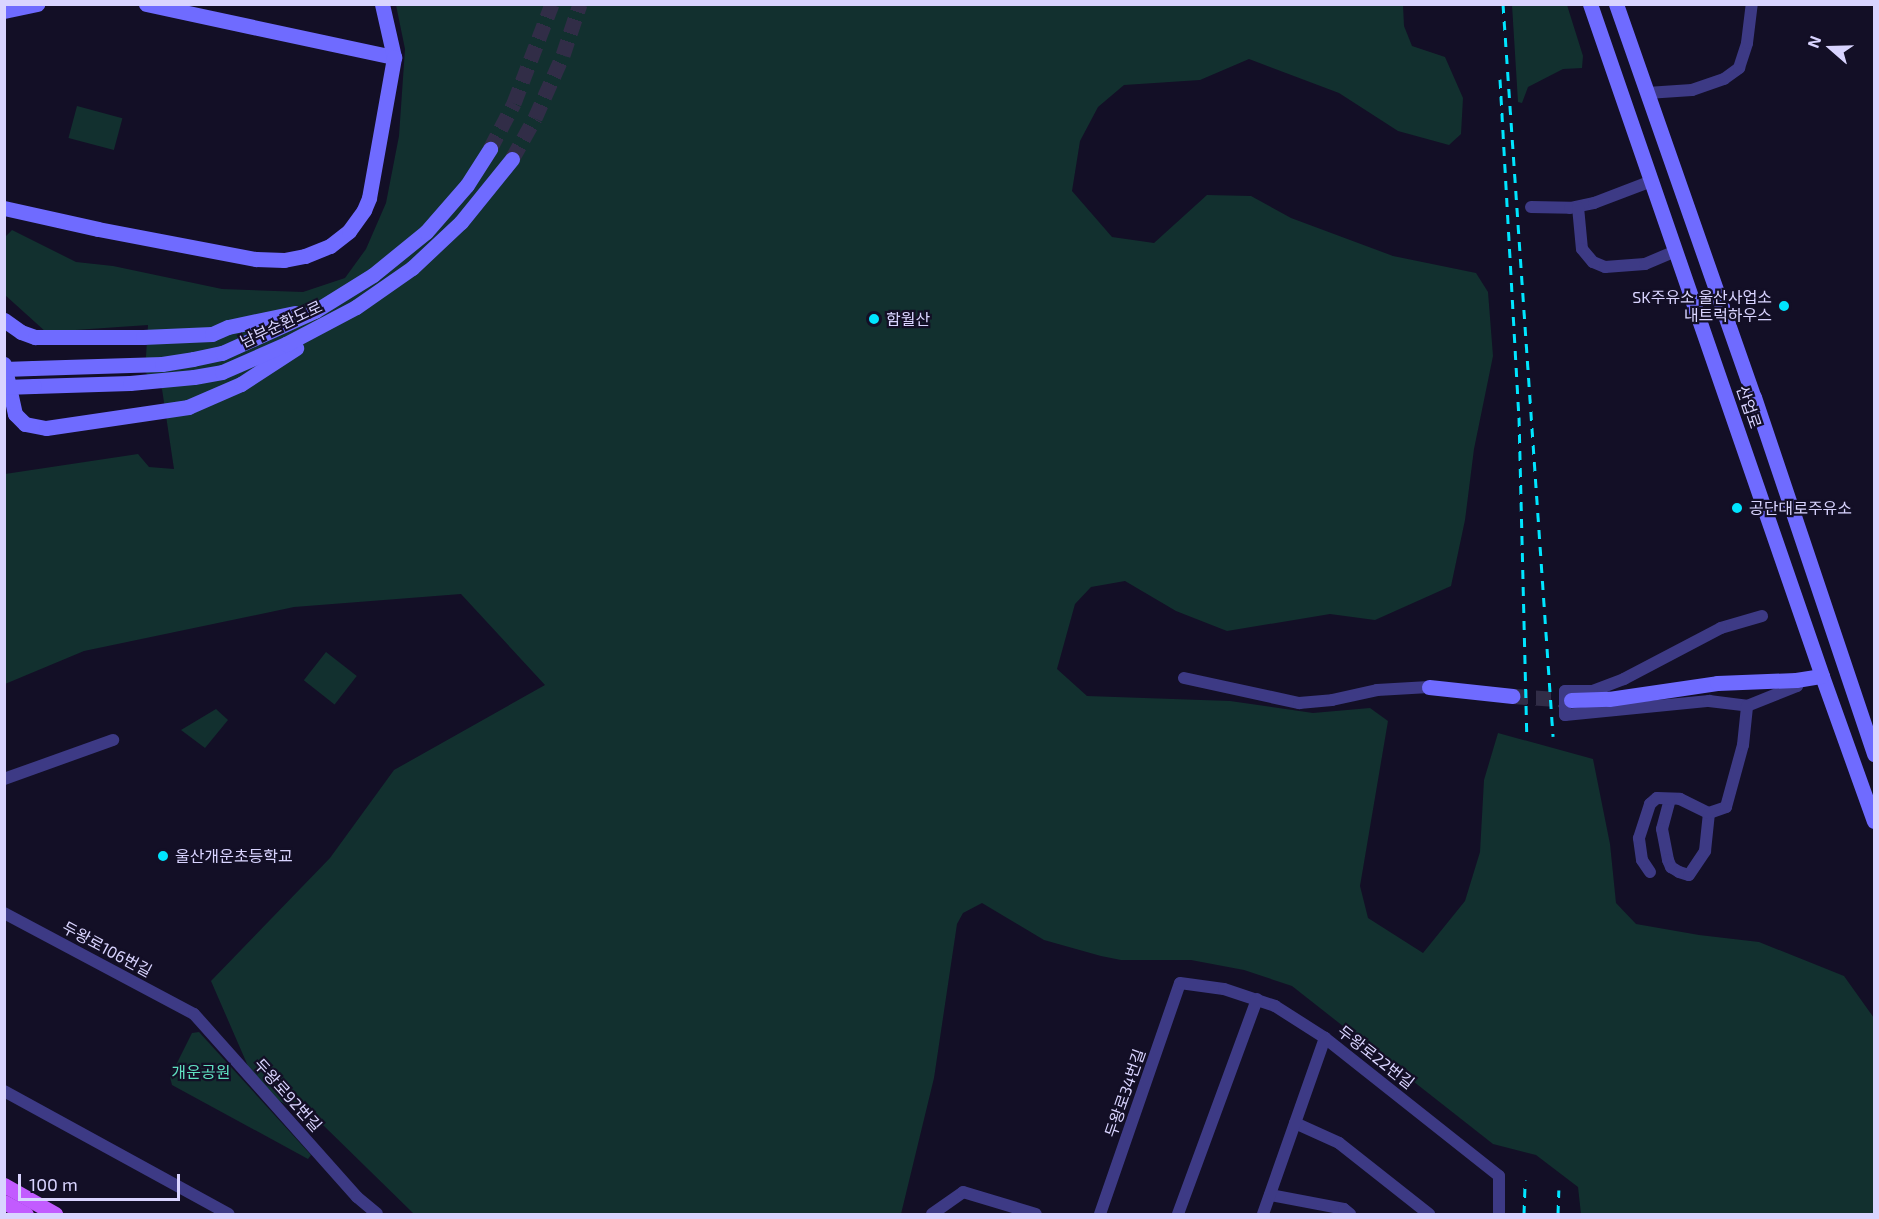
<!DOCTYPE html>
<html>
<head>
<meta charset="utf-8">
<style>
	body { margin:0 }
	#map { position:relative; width:1879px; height:1219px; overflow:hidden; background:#130f26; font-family:"Exo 2","Noto Sans KR",sans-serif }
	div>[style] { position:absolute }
	.green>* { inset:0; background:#12302f; transform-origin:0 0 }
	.secondary-tunnel>* { height:15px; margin-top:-7.5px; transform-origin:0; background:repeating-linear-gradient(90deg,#312d47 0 15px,transparent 0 23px) }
	.street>* { height:12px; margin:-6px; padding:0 6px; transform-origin:6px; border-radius:6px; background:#3d3a85 }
	.secondary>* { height:15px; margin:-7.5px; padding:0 7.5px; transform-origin:7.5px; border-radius:7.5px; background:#6f6bff }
	.primary>* { height:15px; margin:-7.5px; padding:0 7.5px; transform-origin:7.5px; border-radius:7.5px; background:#c25bff }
	.rail>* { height:3px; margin-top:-1.5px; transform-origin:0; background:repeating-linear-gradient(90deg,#00e5ff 0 9px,transparent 0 17px) }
	.secondary-bridge>* { height:15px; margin:-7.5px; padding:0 7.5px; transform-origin:7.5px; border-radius:7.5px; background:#6f6bff }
	.dots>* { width:16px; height:16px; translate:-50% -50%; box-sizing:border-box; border:3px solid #130f26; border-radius:50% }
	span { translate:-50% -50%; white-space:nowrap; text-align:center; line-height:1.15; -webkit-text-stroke:4.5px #130f26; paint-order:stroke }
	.poi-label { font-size:16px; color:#d9d4ff }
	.right { translate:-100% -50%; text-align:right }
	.left { translate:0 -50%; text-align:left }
	.street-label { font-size:16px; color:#d9d4ff }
	.park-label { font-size:16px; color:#5fe0c0 }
	.frame { position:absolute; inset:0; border:6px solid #d9d4ff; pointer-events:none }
	.north { position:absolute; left:1801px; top:18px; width:60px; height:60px; -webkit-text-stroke:4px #130f26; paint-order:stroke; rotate:290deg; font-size:16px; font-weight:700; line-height:24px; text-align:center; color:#d9d4ff }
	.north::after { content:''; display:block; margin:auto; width:21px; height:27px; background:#d9d4ff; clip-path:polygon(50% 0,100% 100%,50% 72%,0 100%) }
	.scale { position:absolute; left:18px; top:1174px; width:162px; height:27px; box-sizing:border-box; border:3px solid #d9d4ff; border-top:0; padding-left:8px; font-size:18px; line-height:21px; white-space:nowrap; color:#d9d4ff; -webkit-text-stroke:4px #130f26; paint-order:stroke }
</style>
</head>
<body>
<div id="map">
	<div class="green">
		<div style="clip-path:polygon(396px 5px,1403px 5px,1404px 26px,1412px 46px,1445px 57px,1463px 98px,1461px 134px,1449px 145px,1398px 131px,1339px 93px,1249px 59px,1200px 80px,1124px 85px,1098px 107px,1080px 141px,1072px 191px,1112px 237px,1154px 243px,1207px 195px,1251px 196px,1291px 218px,1393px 256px,1476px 273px,1488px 292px,1493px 356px,1474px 449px,1465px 520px,1451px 586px,1375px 620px,1330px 614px,1227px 631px,1176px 611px,1125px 581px,1091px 587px,1075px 604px,1057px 669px,1087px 696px,1230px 701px,1313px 713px,1370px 708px,1388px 721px,1360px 886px,1368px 918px,1423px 953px,1465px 901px,1480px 852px,1484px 780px,1498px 733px,1593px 759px,1610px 844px,1616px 903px,1636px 924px,1699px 935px,1759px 942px,1844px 976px,1874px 1018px,1874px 1214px,1581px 1214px,1578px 1187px,1536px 1155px,1493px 1144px,1292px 986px,1244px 970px,1191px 960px,1121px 960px,1101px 956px,1044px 940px,982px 903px,963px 913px,957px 924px,934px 1078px,901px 1214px,414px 1214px,324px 1126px,258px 1089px,211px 981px,330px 858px,394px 770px,545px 685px,461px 594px,294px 607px,84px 651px,5px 684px,5px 474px,138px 454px,149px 467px,174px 469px,162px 389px,145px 372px,148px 325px,46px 332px,5px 295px,5px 237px,12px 230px,76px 262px,113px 266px,222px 289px,303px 292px,345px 278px,366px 249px,386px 203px,399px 136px,405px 49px)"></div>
		<div style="clip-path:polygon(1512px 5px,1567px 5px,1583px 56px,1582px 68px,1563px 69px,1528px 87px,1522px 103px,1518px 102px)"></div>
		<div style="left:77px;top:106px;width:47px;height:33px;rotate:15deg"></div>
		<div style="left:326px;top:652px;width:39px;height:36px;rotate:38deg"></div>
		<div style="clip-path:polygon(216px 709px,228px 720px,205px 748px,181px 730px)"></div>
		<div style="clip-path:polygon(199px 1032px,311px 1155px,308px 1159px,172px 1085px,170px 1077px,192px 1033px)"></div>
	</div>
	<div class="secondary-tunnel">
		<div style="left:490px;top:149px;width:52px;rotate:-62.4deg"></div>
		<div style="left:514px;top:103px;width:106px;rotate:-69deg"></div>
		<div style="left:512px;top:159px;width:47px;rotate:-60.7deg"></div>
		<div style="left:535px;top:118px;width:69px;rotate:-66deg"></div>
		<div style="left:563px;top:55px;width:54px;rotate:-71.6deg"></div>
		<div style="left:1513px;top:696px;width:58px;rotate:3.9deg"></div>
	</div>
	<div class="street">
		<div style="left:1647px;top:93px;width:45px;rotate:-3.8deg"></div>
		<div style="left:1692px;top:90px;width:34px;rotate:-19deg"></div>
		<div style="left:1724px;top:79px;width:19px;rotate:-36deg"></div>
		<div style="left:1739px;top:68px;width:26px;rotate:-72deg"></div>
		<div style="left:1747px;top:43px;width:39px;rotate:-83deg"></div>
		<div style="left:1531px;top:207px;width:39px;rotate:1deg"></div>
		<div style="left:1570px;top:208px;width:25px;rotate:-12deg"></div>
		<div style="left:1594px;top:203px;width:62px;rotate:-20.8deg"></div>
		<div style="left:1578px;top:207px;width:42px;rotate:84.6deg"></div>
		<div style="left:1582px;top:249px;width:17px;rotate:50deg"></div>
		<div style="left:1593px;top:262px;width:13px;rotate:23deg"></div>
		<div style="left:1605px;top:267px;width:40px;rotate:-4.3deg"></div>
		<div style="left:1645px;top:264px;width:34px;rotate:-23deg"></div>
		<div style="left:1762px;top:616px;width:43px;rotate:163.7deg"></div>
		<div style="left:1721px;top:628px;width:110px;rotate:152.3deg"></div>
		<div style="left:1624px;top:679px;width:34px;rotate:159deg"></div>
		<div style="left:1592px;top:691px;width:27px;rotate:180deg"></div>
		<div style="left:1565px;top:691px;width:24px;rotate:90deg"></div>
		<div style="left:1565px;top:715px;width:145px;rotate:-5.6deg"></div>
		<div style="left:1709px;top:701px;width:38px;rotate:7deg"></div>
		<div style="left:1747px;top:706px;width:54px;rotate:-21.8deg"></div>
		<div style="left:1797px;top:686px;width:6px;rotate:-99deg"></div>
		<div style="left:1184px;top:678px;width:118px;rotate:12.3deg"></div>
		<div style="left:1299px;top:703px;width:33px;rotate:-5deg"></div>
		<div style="left:1332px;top:700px;width:46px;rotate:-12.5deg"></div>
		<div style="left:1377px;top:690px;width:52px;rotate:-3.3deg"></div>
		<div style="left:4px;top:779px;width:116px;rotate:-19.7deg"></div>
		<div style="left:1670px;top:799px;width:31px;rotate:105deg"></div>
		<div style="left:1662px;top:829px;width:32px;rotate:79deg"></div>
		<div style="left:1668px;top:860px;width:8px;rotate:67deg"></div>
		<div style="left:1671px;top:867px;width:9px;rotate:32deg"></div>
		<div style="left:1679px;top:872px;width:10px;rotate:17deg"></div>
		<div style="left:1689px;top:875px;width:29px;rotate:-56deg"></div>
		<div style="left:1705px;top:851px;width:38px;rotate:-84deg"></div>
		<div style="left:1650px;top:872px;width:14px;rotate:-124deg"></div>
		<div style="left:1642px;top:860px;width:22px;rotate:-98deg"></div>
		<div style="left:1639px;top:838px;width:36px;rotate:-72deg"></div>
		<div style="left:1650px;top:804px;width:9px;rotate:-41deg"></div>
		<div style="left:1657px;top:798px;width:23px;rotate:2deg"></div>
		<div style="left:1680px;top:799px;width:32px;rotate:26deg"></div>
		<div style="left:1709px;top:813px;width:18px;rotate:-19deg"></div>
		<div style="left:1726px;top:807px;width:64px;rotate:-74.7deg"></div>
		<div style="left:1743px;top:745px;width:39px;rotate:-84deg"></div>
		<div style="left:4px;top:913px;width:215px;rotate:28deg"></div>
		<div style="left:194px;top:1014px;width:245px;rotate:48.3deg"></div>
		<div style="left:357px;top:1197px;width:26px;rotate:40deg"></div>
		<div style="left:4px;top:1091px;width:256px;rotate:28.7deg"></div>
		<div style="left:1295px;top:1123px;width:48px;rotate:24.4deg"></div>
		<div style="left:1339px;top:1143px;width:115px;rotate:38.3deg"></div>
		<div style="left:1270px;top:1195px;width:75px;rotate:10.7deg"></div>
		<div style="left:1344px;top:1209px;width:8px;rotate:40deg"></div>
		<div style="left:932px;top:1214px;width:38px;rotate:-35deg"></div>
		<div style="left:963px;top:1192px;width:76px;rotate:16.8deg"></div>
		<div style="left:1100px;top:1214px;width:244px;rotate:-70.9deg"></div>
		<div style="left:1180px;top:983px;width:44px;rotate:7.8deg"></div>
		<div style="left:1224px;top:989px;width:54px;rotate:18.4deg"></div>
		<div style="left:1275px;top:1006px;width:59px;rotate:32.6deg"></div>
		<div style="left:1325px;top:1038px;width:222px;rotate:38.4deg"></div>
		<div style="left:1499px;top:1176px;width:38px;rotate:90deg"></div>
		<div style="left:1178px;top:1214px;width:229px;rotate:-69.8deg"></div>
		<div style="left:1263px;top:1214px;width:187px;rotate:-70.6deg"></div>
	</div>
	<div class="secondary">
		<div style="left:146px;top:4px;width:254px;rotate:12.1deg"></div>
		<div style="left:394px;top:57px;width:54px;rotate:-102.8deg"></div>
		<div style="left:1590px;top:4px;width:711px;rotate:70.95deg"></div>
		<div style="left:1822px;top:676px;width:154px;rotate:70.3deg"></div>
		<div style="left:1616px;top:4px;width:417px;rotate:70.7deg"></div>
		<div style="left:1754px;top:397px;width:377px;rotate:71.4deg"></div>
		<div style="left:4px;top:11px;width:34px;rotate:-12deg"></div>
		<div style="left:4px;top:208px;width:96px;rotate:12.6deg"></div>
		<div style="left:98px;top:229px;width:161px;rotate:10.8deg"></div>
		<div style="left:256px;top:259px;width:28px;rotate:2deg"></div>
		<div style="left:284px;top:260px;width:21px;rotate:-11deg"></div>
		<div style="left:305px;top:256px;width:27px;rotate:-22deg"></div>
		<div style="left:330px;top:246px;width:24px;rotate:-38deg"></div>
		<div style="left:349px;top:231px;width:26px;rotate:-54deg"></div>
		<div style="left:364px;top:210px;width:13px;rotate:-67deg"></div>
		<div style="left:369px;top:198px;width:143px;rotate:-79.9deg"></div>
		<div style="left:4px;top:320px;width:21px;rotate:35deg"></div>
		<div style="left:21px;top:332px;width:15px;rotate:20deg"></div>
		<div style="left:35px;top:337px;width:108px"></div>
		<div style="left:143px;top:337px;width:69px;rotate:-2.5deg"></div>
		<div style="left:212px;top:334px;width:17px;rotate:-24deg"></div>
		<div style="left:228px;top:327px;width:68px;rotate:-11.8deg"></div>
		<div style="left:4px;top:364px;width:51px;rotate:77.6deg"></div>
		<div style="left:15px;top:414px;width:14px;rotate:45deg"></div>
		<div style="left:25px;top:424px;width:21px;rotate:11deg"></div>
		<div style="left:46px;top:428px;width:144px;rotate:-8.4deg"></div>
		<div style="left:188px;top:407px;width:58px;rotate:-23.5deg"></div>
		<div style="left:241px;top:384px;width:66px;rotate:-33.2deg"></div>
		<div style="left:33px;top:368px;width:129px;rotate:-1.8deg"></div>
		<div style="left:162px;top:364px;width:31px;rotate:-9deg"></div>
		<div style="left:193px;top:359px;width:30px;rotate:-12deg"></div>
		<div style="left:222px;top:353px;width:102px;rotate:-24.3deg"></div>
		<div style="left:315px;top:311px;width:68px;rotate:-31.8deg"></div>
		<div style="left:373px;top:275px;width:68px;rotate:-39.1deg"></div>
		<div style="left:426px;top:232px;width:62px;rotate:-48.9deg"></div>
		<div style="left:467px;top:185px;width:43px;rotate:-57.4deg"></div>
		<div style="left:34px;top:386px;width:96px;rotate:-1.8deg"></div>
		<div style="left:130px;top:383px;width:64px;rotate:-5.4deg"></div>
		<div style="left:194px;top:377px;width:28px;rotate:-10deg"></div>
		<div style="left:222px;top:372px;width:70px;rotate:-23.6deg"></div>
		<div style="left:286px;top:344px;width:79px;rotate:-27.9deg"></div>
		<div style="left:356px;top:307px;width:68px;rotate:-34.9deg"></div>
		<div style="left:412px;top:268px;width:67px;rotate:-43.2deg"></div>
		<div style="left:461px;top:222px;width:81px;rotate:-51deg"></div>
		<div style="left:1429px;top:687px;width:84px;rotate:6.1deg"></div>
		<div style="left:1571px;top:700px;width:38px;rotate:-2deg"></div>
		<div style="left:1609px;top:699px;width:109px;rotate:-8.4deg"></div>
		<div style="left:1717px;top:683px;width:79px;rotate:-2.2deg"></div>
		<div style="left:1796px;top:680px;width:26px;rotate:-9deg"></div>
	</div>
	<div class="primary">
		<div style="left:4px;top:1185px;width:59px;rotate:29.6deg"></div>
		<div style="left:4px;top:1202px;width:25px;rotate:29deg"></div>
	</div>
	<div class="rail">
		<div style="left:1503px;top:4px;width:734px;rotate:86.09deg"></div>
		<div style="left:1500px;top:79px;width:339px;rotate:86.8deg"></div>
		<div style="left:1519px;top:417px;width:319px;rotate:88.6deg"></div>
		<div style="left:1524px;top:1214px;width:34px;rotate:-88deg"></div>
		<div style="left:1558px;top:1214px;width:24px;rotate:-88deg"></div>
	</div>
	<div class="secondary-bridge">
		<div style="left:4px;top:369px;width:29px;rotate:-2deg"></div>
		<div style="left:4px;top:387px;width:30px;rotate:-2deg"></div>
	</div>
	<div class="dots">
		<div style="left:1784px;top:306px;background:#00e5ff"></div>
		<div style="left:874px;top:319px;background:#00e5ff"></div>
		<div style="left:1737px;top:508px;background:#00e5ff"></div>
		<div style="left:163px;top:856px;background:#00e5ff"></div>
	</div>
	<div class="poi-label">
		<span class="right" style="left:1772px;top:306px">SK주유소 울산사업소<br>내트럭하우스</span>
		<span class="left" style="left:886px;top:319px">함월산</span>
		<span class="left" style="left:1749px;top:508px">공단대로주유소</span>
		<span class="left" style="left:175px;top:856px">울산개운초등학교</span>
	</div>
	<div class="street-label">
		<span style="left:281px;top:324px;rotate:-25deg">남부순환도로</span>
		<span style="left:1749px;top:407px;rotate:71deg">산업로</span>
		<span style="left:107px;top:949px;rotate:28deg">두왕로106번길</span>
		<span style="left:1376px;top:1057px;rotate:38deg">두왕로22번길</span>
		<span style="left:1125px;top:1093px;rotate:-71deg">두왕로34번길</span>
		<span style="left:288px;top:1095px;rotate:48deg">두왕로92번길</span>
	</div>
	<div class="park-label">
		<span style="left:201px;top:1072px">개운공원</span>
	</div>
	<div class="frame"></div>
	<div class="north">N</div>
	<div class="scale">100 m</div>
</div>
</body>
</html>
